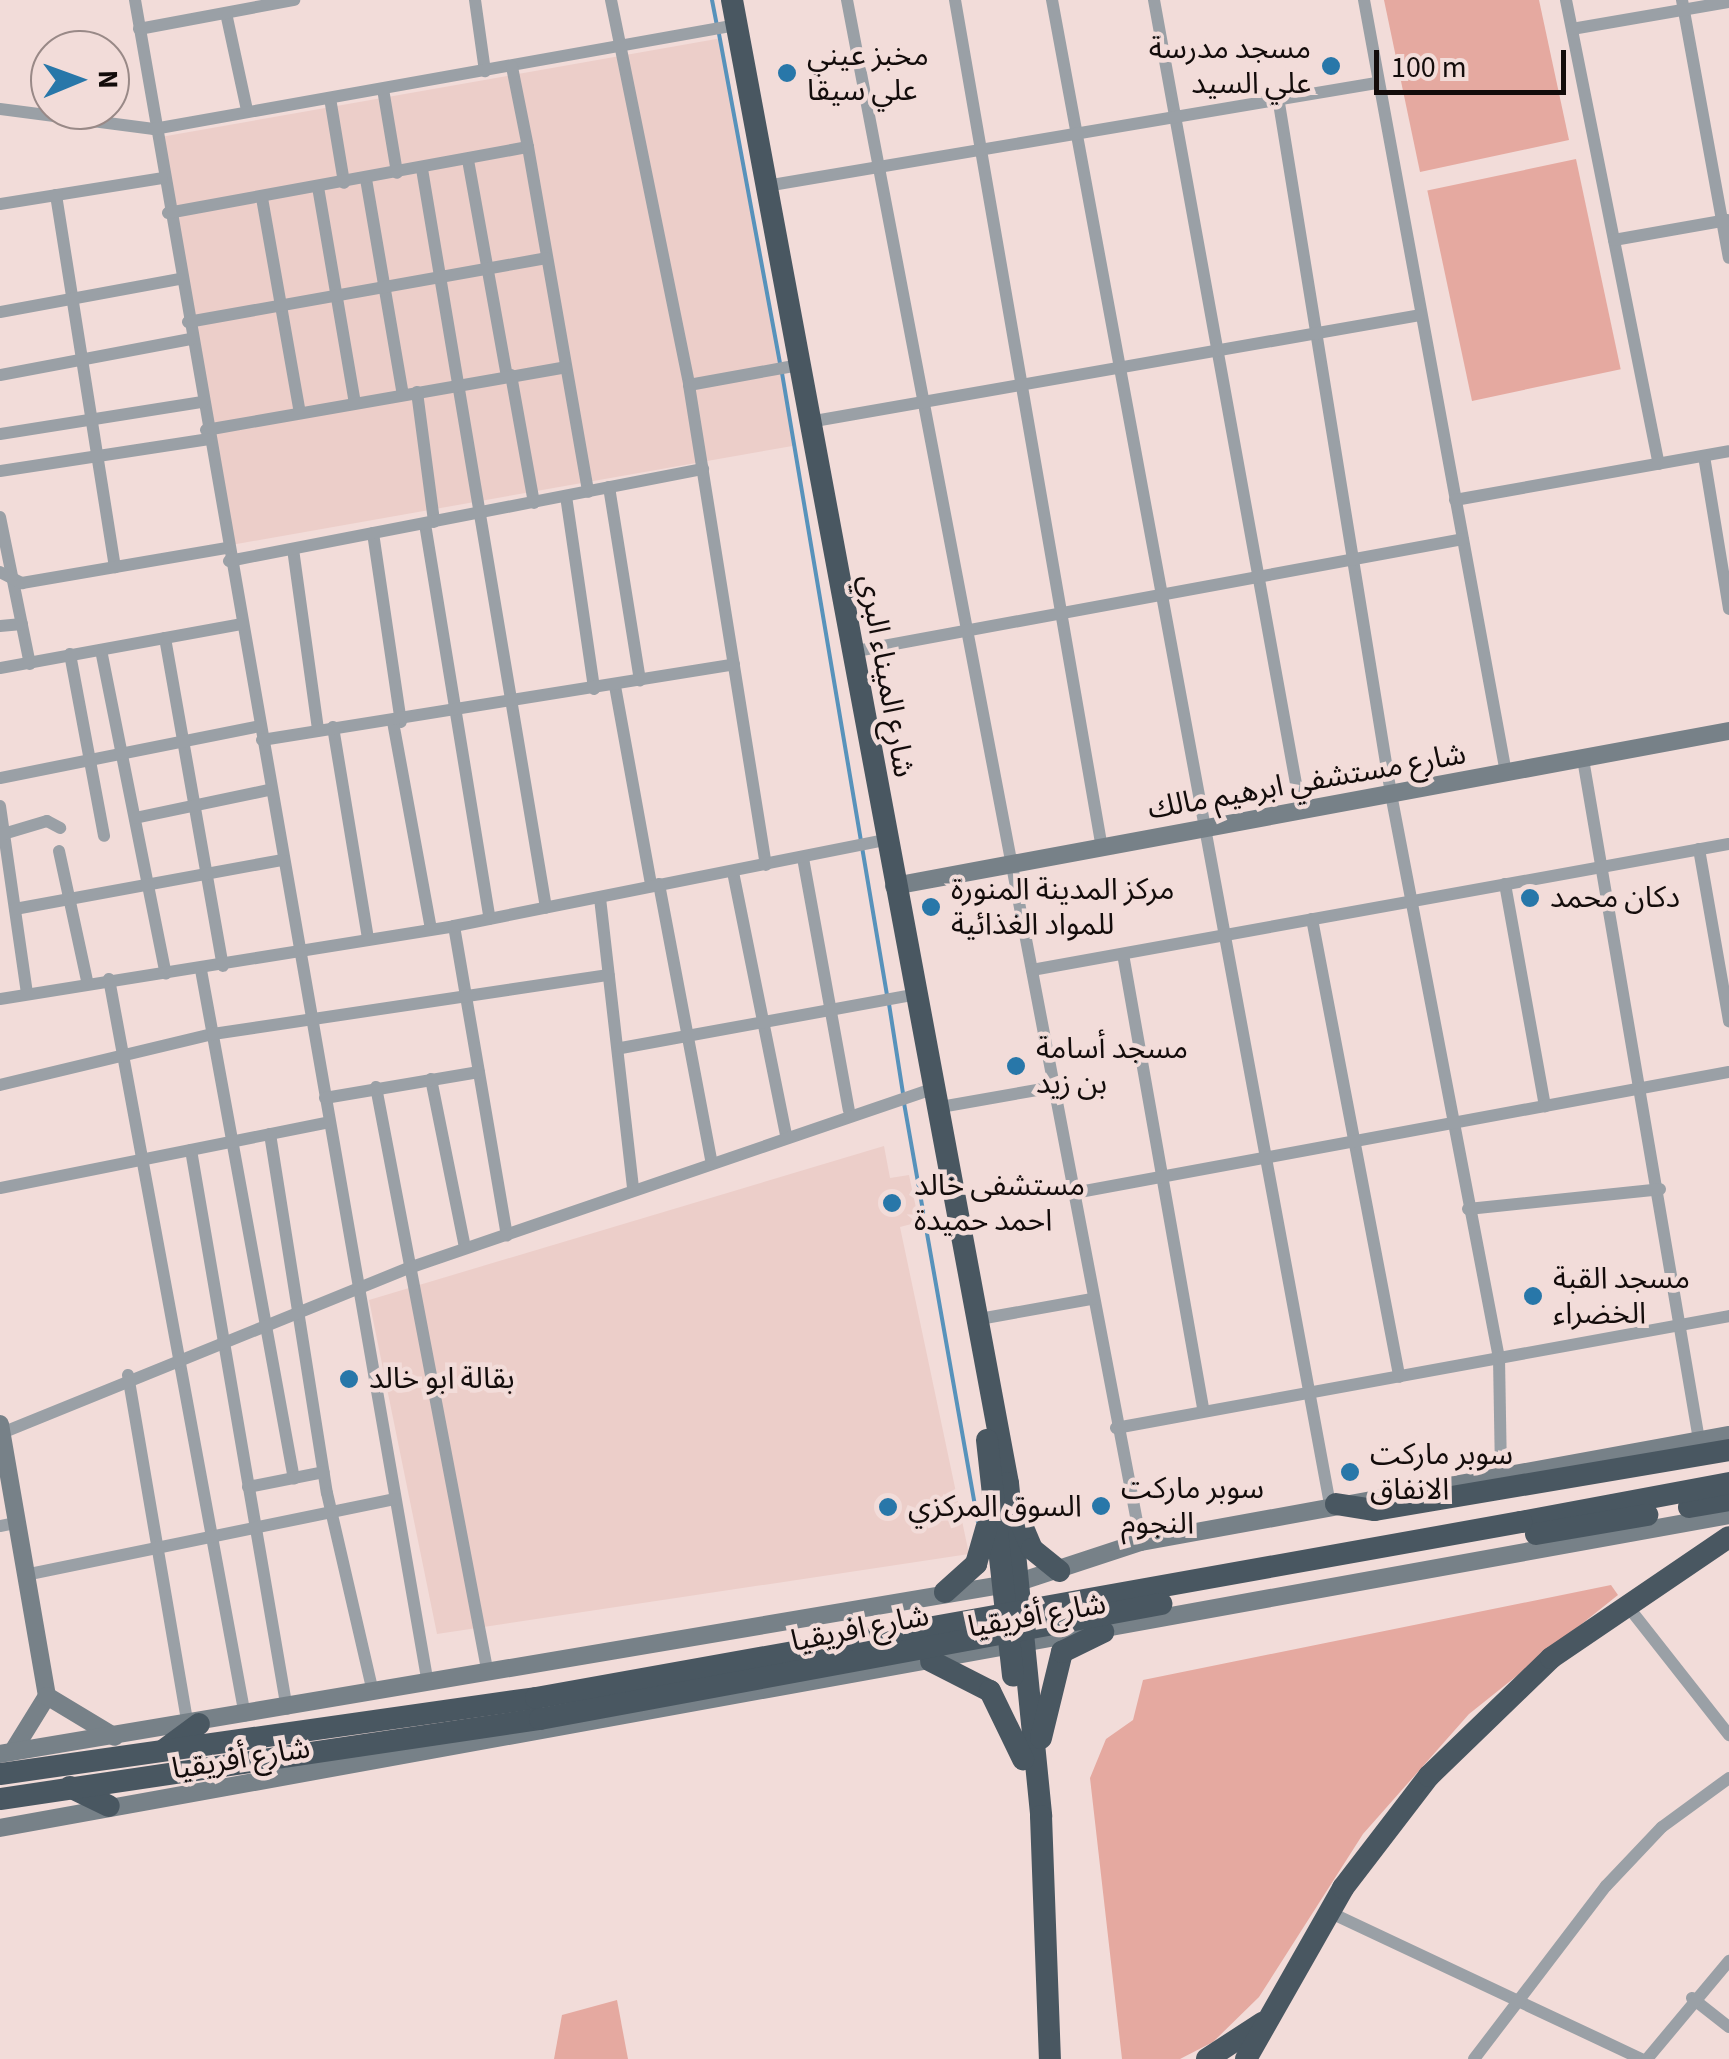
<!DOCTYPE html>
<html>
<head>
<meta charset="utf-8">
<style>
	body { margin:0 }
	#map { position:relative; width:1729px; height:2059px; overflow:hidden; background:#f2dcd9; font-family:"Source Sans 3","Noto Sans Arabic",sans-serif }
	div>[style] { position:absolute }
	.built>* { inset:0; background:#eccec9; transform-origin:0 0 }
	.green>* { inset:0; background:#e5a9a0; transform-origin:0 0 }
	.stream>* { height:4px; margin:-2px; padding:0 2px; transform-origin:2px; border-radius:2px; background:#5792bb }
	.street>* { height:12px; margin:-6px; padding:0 6px; transform-origin:6px; border-radius:6px; background:#9aa0a6 }
	.secondary>* { height:18px; margin:-9px; padding:0 9px; transform-origin:9px; border-radius:9px; background:#778188 }
	.highway>* { height:22px; margin:-11px; padding:0 11px; transform-origin:11px; border-radius:11px; background:#495761 }
	.highway-bridge>* { height:22px; margin:-11px; padding:0 11px; transform-origin:11px; border-radius:11px; background:#495761 }
	.dots>* { width:28px; height:28px; translate:-50% -50%; box-sizing:border-box; border:5px solid #f2dcd9; border-radius:50% }
	span { translate:-50% -50%; white-space:nowrap; text-align:center; line-height:1.15; -webkit-text-stroke:9px #f2dcd9; paint-order:stroke }
	.poi-label { font-size:30px; color:#130c0b }
	.right { translate:-100% -50%; text-align:right }
	.left { translate:0 -50%; text-align:left }
	.street-label { font-size:30px; color:#130c0b }
	.north { position:absolute; left:30px; top:30px; width:100px; height:100px; box-sizing:border-box; background:#f2dcd9; border:2px solid #998987; border-radius:50%; rotate:89deg; font-size:28px; font-weight:700; line-height:40px; text-align:center; color:#130c0b }
	.north::after { content:''; display:block; margin:auto; width:35px; height:45px; background:#2877a9; clip-path:polygon(50% 0,100% 100%,50% 72%,0 100%) }
	.scale { position:absolute; left:1374px; top:50px; width:192px; height:45px; box-sizing:border-box; border:5px solid #130c0b; border-top:0; padding-left:12px; font-size:30px; line-height:35px; white-space:nowrap; color:#130c0b; -webkit-text-stroke:8px #f2dcd9; paint-order:stroke }
</style>
</head>
<body>
<div id="map">
	<div class="built">
		<div style="left:722px;top:38px;width:414px;height:570px;rotate:80deg"></div>
		<div style="clip-path:polygon(884px 1146px,890px 1178px,909px 1175px,919px 1222px,900px 1227px,969px 1554px,437px 1634px,369px 1300px)"></div>
	</div>
	<div class="green">
		<div style="clip-path:polygon(1384px 0,1539px 0,1569px 140px,1420px 172px)"></div>
		<div style="left:1576px;top:159px;width:215px;height:152px;rotate:78deg"></div>
		<div style="clip-path:polygon(1611px 1585px,1618px 1595px,1469px 1714px,1363px 1834px,1259px 1997px,1213px 2042px,1180px 2059px,1122px 2059px,1090px 1778px,1106px 1739px,1133px 1720px,1143px 1680px)"></div>
		<div style="clip-path:polygon(617px 2000px,628px 2059px,554px 2059px,562px 2015px)"></div>
	</div>
	<div class="stream">
		<div style="left:712px;top:0;width:25px;rotate:79deg"></div>
		<div style="left:719px;top:34px;width:336px;rotate:79.5deg"></div>
		<div style="left:782px;top:373px;width:631px;rotate:80.42deg"></div>
		<div style="left:889px;top:1004px;width:90px;rotate:81.1deg"></div>
		<div style="left:904px;top:1103px;width:425px;rotate:80deg"></div>
	</div>
	<div class="street">
		<div style="left:135px;top:0;width:1703px;rotate:80.13deg"></div>
		<div style="left:475px;top:0;width:72px;rotate:82deg"></div>
		<div style="left:611px;top:0;width:393px;rotate:78.5deg"></div>
		<div style="left:689px;top:385px;width:486px;rotate:80.9deg"></div>
		<div style="left:847px;top:0;width:1570px;rotate:79.21deg"></div>
		<div style="left:955px;top:0;width:861px;rotate:80.17deg"></div>
		<div style="left:1052px;top:0;width:1530px;rotate:79.53deg"></div>
		<div style="left:1154px;top:0;width:824px;rotate:79.73deg"></div>
		<div style="left:1364px;top:0;width:786px;rotate:79.59deg"></div>
		<div style="left:1566px;top:0;width:473px;rotate:78.7deg"></div>
		<div style="left:1682px;top:0;width:262px;rotate:79.7deg"></div>
		<div style="left:226px;top:13px;width:99px;rotate:77.8deg"></div>
		<div style="left:139px;top:29px;width:158px;rotate:-10.6deg"></div>
		<div style="left:1572px;top:29px;width:159px;rotate:-9.8deg"></div>
		<div style="left:383px;top:89px;width:85px;rotate:80.5deg"></div>
		<div style="left:1278px;top:97px;width:706px;rotate:80.79deg"></div>
		<div style="left:1391px;top:794px;width:574px;rotate:79.16deg"></div>
		<div style="left:1499px;top:1358px;width:117px;rotate:89deg"></div>
		<div style="left:330px;top:98px;width:86px;rotate:80.6deg"></div>
		<div style="left:0;top:109px;width:155px;rotate:7.4deg"></div>
		<div style="left:154px;top:129px;width:591px;rotate:-10.13deg"></div>
		<div style="left:528px;top:147px;width:350px;rotate:80.1deg"></div>
		<div style="left:468px;top:160px;width:219px;rotate:79.8deg"></div>
		<div style="left:422px;top:169px;width:749px;rotate:80.47deg"></div>
		<div style="left:366px;top:179px;width:219px;rotate:80.3deg"></div>
		<div style="left:766px;top:186px;width:619px;rotate:-9.58deg"></div>
		<div style="left:318px;top:187px;width:219px;rotate:80.3deg"></div>
		<div style="left:56px;top:195px;width:377px;rotate:81deg"></div>
		<div style="left:262px;top:198px;width:218px;rotate:80deg"></div>
		<div style="left:0;top:204px;width:164px;rotate:-9.1deg"></div>
		<div style="left:168px;top:213px;width:366px;rotate:-10.4deg"></div>
		<div style="left:528px;top:147px;width:82px;rotate:-101.3deg"></div>
		<div style="left:1614px;top:240px;width:115px;rotate:-10deg"></div>
		<div style="left:0;top:312px;width:183px;rotate:-10.4deg"></div>
		<div style="left:188px;top:322px;width:364px;rotate:-10.1deg"></div>
		<div style="left:0;top:375px;width:194px;rotate:-10.7deg"></div>
		<div style="left:511px;top:375px;width:130px;rotate:79.8deg"></div>
		<div style="left:689px;top:385px;width:112px;rotate:-10.3deg"></div>
		<div style="left:417px;top:392px;width:131px;rotate:82.5deg"></div>
		<div style="left:809px;top:422px;width:620px;rotate:-9.93deg"></div>
		<div style="left:206px;top:430px;width:365px;rotate:-9.9deg"></div>
		<div style="left:0;top:434px;width:205px;rotate:-9deg"></div>
		<div style="left:1704px;top:456px;width:155px;rotate:80.7deg"></div>
		<div style="left:0;top:471px;width:210px;rotate:-8.7deg"></div>
		<div style="left:609px;top:487px;width:196px;rotate:80.9deg"></div>
		<div style="left:566px;top:496px;width:195px;rotate:81.7deg"></div>
		<div style="left:1455px;top:500px;width:278px;rotate:-10.1deg"></div>
		<div style="left:0;top:517px;width:150px;rotate:78.5deg"></div>
		<div style="left:425px;top:524px;width:400px;rotate:80.7deg"></div>
		<div style="left:373px;top:533px;width:191px;rotate:81.6deg"></div>
		<div style="left:293px;top:549px;width:183px;rotate:82.1deg"></div>
		<div style="left:229px;top:561px;width:483px;rotate:-11deg"></div>
		<div style="left:0;top:572px;width:25px;rotate:27deg"></div>
		<div style="left:22px;top:583px;width:208px;rotate:-9.7deg"></div>
		<div style="left:0;top:626px;width:22px;rotate:-5deg"></div>
		<div style="left:165px;top:638px;width:333px;rotate:80deg"></div>
		<div style="left:101px;top:650px;width:330px;rotate:78.7deg"></div>
		<div style="left:851px;top:652px;width:622px;rotate:-10.46deg"></div>
		<div style="left:70px;top:654px;width:185px;rotate:79.4deg"></div>
		<div style="left:0;top:668px;width:245px;rotate:-10.3deg"></div>
		<div style="left:615px;top:686px;width:202px;rotate:79.7deg"></div>
		<div style="left:393px;top:722px;width:210px;rotate:79.6deg"></div>
		<div style="left:333px;top:727px;width:214px;rotate:80.6deg"></div>
		<div style="left:262px;top:740px;width:478px;rotate:-9.1deg"></div>
		<div style="left:1583px;top:759px;width:691px;rotate:80.33deg"></div>
		<div style="left:0;top:778px;width:265px;rotate:-11.3deg"></div>
		<div style="left:0;top:806px;width:190px;rotate:81.8deg"></div>
		<div style="left:135px;top:818px;width:137px;rotate:-11.8deg"></div>
		<div style="left:0;top:835px;width:49px;rotate:-16.6deg"></div>
		<div style="left:47px;top:821px;width:15px;rotate:28deg"></div>
		<div style="left:1699px;top:849px;width:175px;rotate:80.1deg"></div>
		<div style="left:59px;top:851px;width:133px;rotate:77.8deg"></div>
		<div style="left:803px;top:858px;width:256px;rotate:79.7deg"></div>
		<div style="left:733px;top:872px;width:268px;rotate:78.6deg"></div>
		<div style="left:659px;top:884px;width:281px;rotate:79.3deg"></div>
		<div style="left:1505px;top:884px;width:226px;rotate:79.8deg"></div>
		<div style="left:600px;top:898px;width:290px;rotate:83.5deg"></div>
		<div style="left:15px;top:909px;width:271px;rotate:-10.4deg"></div>
		<div style="left:1312px;top:919px;width:466px;rotate:79.2deg"></div>
		<div style="left:454px;top:926px;width:314px;rotate:80.3deg"></div>
		<div style="left:1123px;top:954px;width:461px;rotate:80deg"></div>
		<div style="left:201px;top:970px;width:517px;rotate:79.65deg"></div>
		<div style="left:1032px;top:970px;width:708px;rotate:-10.25deg"></div>
		<div style="left:109px;top:979px;width:749px;rotate:79.54deg"></div>
		<div style="left:0;top:999px;width:460px;rotate:-9.1deg"></div>
		<div style="left:454px;top:926px;width:440px;rotate:-11.3deg"></div>
		<div style="left:621px;top:1048px;width:298px;rotate:-10.3deg"></div>
		<div style="left:431px;top:1079px;width:171px;rotate:78.6deg"></div>
		<div style="left:0;top:1085px;width:219px;rotate:-13.5deg"></div>
		<div style="left:213px;top:1034px;width:400px;rotate:-8.5deg"></div>
		<div style="left:376px;top:1087px;width:592px;rotate:79.2deg"></div>
		<div style="left:325px;top:1098px;width:156px;rotate:-9.6deg"></div>
		<div style="left:935px;top:1108px;width:121px;rotate:-10deg"></div>
		<div style="left:270px;top:1134px;width:363px;rotate:81deg"></div>
		<div style="left:327px;top:1493px;width:200px;rotate:77deg"></div>
		<div style="left:191px;top:1150px;width:567px;rotate:80.26deg"></div>
		<div style="left:0;top:1188px;width:336px;rotate:-11.3deg"></div>
		<div style="left:1074px;top:1193px;width:666px;rotate:-10.47deg"></div>
		<div style="left:1468px;top:1209px;width:193px;rotate:-5.9deg"></div>
		<div style="left:974px;top:1320px;width:120px;rotate:-10.1deg"></div>
		<div style="left:128px;top:1375px;width:356px;rotate:80.3deg"></div>
		<div style="left:1116px;top:1428px;width:623px;rotate:-10.35deg"></div>
		<div style="left:2px;top:1433px;width:439px;rotate:-22.1deg"></div>
		<div style="left:409px;top:1268px;width:553px;rotate:-18.89deg"></div>
		<div style="left:248px;top:1487px;width:77px;rotate:-11.2deg"></div>
		<div style="left:0;top:1526px;width:16px;rotate:-11deg"></div>
		<div style="left:25px;top:1575px;width:377px;rotate:-11.6deg"></div>
		<div style="left:1626px;top:1604px;width:167px;rotate:51.8deg"></div>
		<div style="left:1329px;top:1912px;width:346px;rotate:25.2deg"></div>
		<div style="left:1692px;top:1998px;width:47px;rotate:38.1deg"></div>
		<div style="left:1474px;top:2059px;width:218px;rotate:-52.7deg"></div>
		<div style="left:1606px;top:1886px;width:81px;rotate:-46.5deg"></div>
		<div style="left:1662px;top:1827px;width:83px;rotate:-36.2deg"></div>
		<div style="left:1647px;top:2059px;width:128px;rotate:-50.1deg"></div>
	</div>
	<div class="secondary">
		<div style="left:894px;top:886px;width:849px;rotate:-10.52deg"></div>
		<div style="left:0;top:1424px;width:276px;rotate:80.2deg"></div>
		<div style="left:47px;top:1696px;width:65px;rotate:121.7deg"></div>
		<div style="left:47px;top:1696px;width:79px;rotate:31.1deg"></div>
		<div style="left:0;top:1754px;width:1033px;rotate:-9.58deg"></div>
		<div style="left:1019px;top:1582px;width:128px;rotate:-18.2deg"></div>
		<div style="left:1141px;top:1542px;width:598px;rotate:-10.31deg"></div>
		<div style="left:0;top:1828px;width:1757px;rotate:-10.26deg"></div>
	</div>
	<div class="highway">
		<div style="left:732px;top:0;width:1508px;rotate:79.46deg"></div>
		<div style="left:1008px;top:1483px;width:335px;rotate:84.3deg"></div>
		<div style="left:1041px;top:1816px;width:243px;rotate:87.9deg"></div>
		<div style="left:987px;top:1440px;width:237px;rotate:83.7deg"></div>
		<div style="left:1336px;top:1504px;width:39px;rotate:9deg"></div>
		<div style="left:1375px;top:1510px;width:359px;rotate:-9.6deg"></div>
		<div style="left:1689px;top:1507px;width:41px;rotate:-9.9deg"></div>
		<div style="left:1521px;top:1522px;width:212px;rotate:-10.6deg"></div>
		<div style="left:1021px;top:1523px;width:28px;rotate:67deg"></div>
		<div style="left:1032px;top:1549px;width:35px;rotate:39deg"></div>
		<div style="left:1536px;top:1534px;width:113px;rotate:-9.7deg"></div>
		<div style="left:945px;top:1592px;width:42px;rotate:-42.1deg"></div>
		<div style="left:976px;top:1564px;width:37px;rotate:-74deg"></div>
		<div style="left:931px;top:1661px;width:66px;rotate:27deg"></div>
		<div style="left:990px;top:1691px;width:76px;rotate:64.1deg"></div>
		<div style="left:1041px;top:1738px;width:89px;rotate:-76.3deg"></div>
		<div style="left:1062px;top:1652px;width:46px;rotate:-26deg"></div>
		<div style="left:165px;top:1749px;width:42px;rotate:-36.3deg"></div>
		<div style="left:0;top:1774px;width:541px;rotate:-8.07deg"></div>
		<div style="left:70px;top:1787px;width:43px;rotate:26deg"></div>
		<div style="left:0;top:1799px;width:546px;rotate:-8.43deg"></div>
		<div style="left:1207px;top:2059px;width:66px;rotate:-33.2deg"></div>
		<div style="left:1246px;top:2059px;width:197px;rotate:-60.4deg"></div>
		<div style="left:1343px;top:1888px;width:141px;rotate:-52.5deg"></div>
		<div style="left:1429px;top:1776px;width:170px;rotate:-44deg"></div>
		<div style="left:1551px;top:1658px;width:215px;rotate:-34.2deg"></div>
	</div>
	<div class="highway-bridge">
		<div style="left:536px;top:1698px;width:1001px;rotate:-10.13deg"></div>
		<div style="left:540px;top:1719px;width:632px;rotate:-10.49deg"></div>
	</div>
	<div class="dots">
		<div style="left:1331px;top:66px;background:#2877a9"></div>
		<div style="left:787px;top:73px;background:#2877a9"></div>
		<div style="left:1530px;top:898px;background:#2877a9"></div>
		<div style="left:931px;top:907px;background:#2877a9"></div>
		<div style="left:1016px;top:1066px;background:#2877a9"></div>
		<div style="left:892px;top:1203px;background:#2877a9"></div>
		<div style="left:1533px;top:1296px;background:#2877a9"></div>
		<div style="left:349px;top:1379px;background:#2877a9"></div>
		<div style="left:1350px;top:1472px;background:#2877a9"></div>
		<div style="left:1101px;top:1506px;background:#2877a9"></div>
		<div style="left:888px;top:1507px;background:#2877a9"></div>
	</div>
	<div class="poi-label">
		<span class="right" style="left:1311px;top:66px">مسجد مدرسة<br>علي السيد</span>
		<span class="left" style="left:807px;top:73px">مخبز عيني<br>علي سيقا</span>
		<span class="left" style="left:951px;top:907px">مركز المدينة المنورة<br>للمواد الغذائية</span>
		<span class="left" style="left:1550px;top:898px">دكان محمد</span>
		<span class="left" style="left:1036px;top:1066px">مسجد أسامة<br>بن زيد</span>
		<span class="left" style="left:914px;top:1203px">مستشفى خالد<br>احمد حميدة</span>
		<span class="left" style="left:1553px;top:1296px">مسجد القبة<br>الخضراء</span>
		<span class="left" style="left:369px;top:1379px">بقالة ابو خالد</span>
		<span class="left" style="left:1370px;top:1472px">سوبر ماركت<br>الانفاق</span>
		<span class="left" style="left:1121px;top:1506px">سوبر ماركت<br>النجوم</span>
		<span class="left" style="left:908px;top:1507px">السوق المركزي</span>
	</div>
	<div class="street-label">
		<span style="left:886px;top:676px;rotate:80deg">شارع الميناء البري</span>
		<span style="left:1307px;top:782px;rotate:-10deg">شارع مستشفي ابرهيم مالك</span>
		<span style="left:1037px;top:1616px;rotate:-10deg">شارع أفريقيا</span>
		<span style="left:860px;top:1629px;rotate:-11deg">شارع افريقيا</span>
		<span style="left:241px;top:1759px;rotate:-9deg">شارع أفريقيا</span>
	</div>
	<div class="north">N</div>
	<div class="scale">100 m</div>
</div>
</body>
</html>
